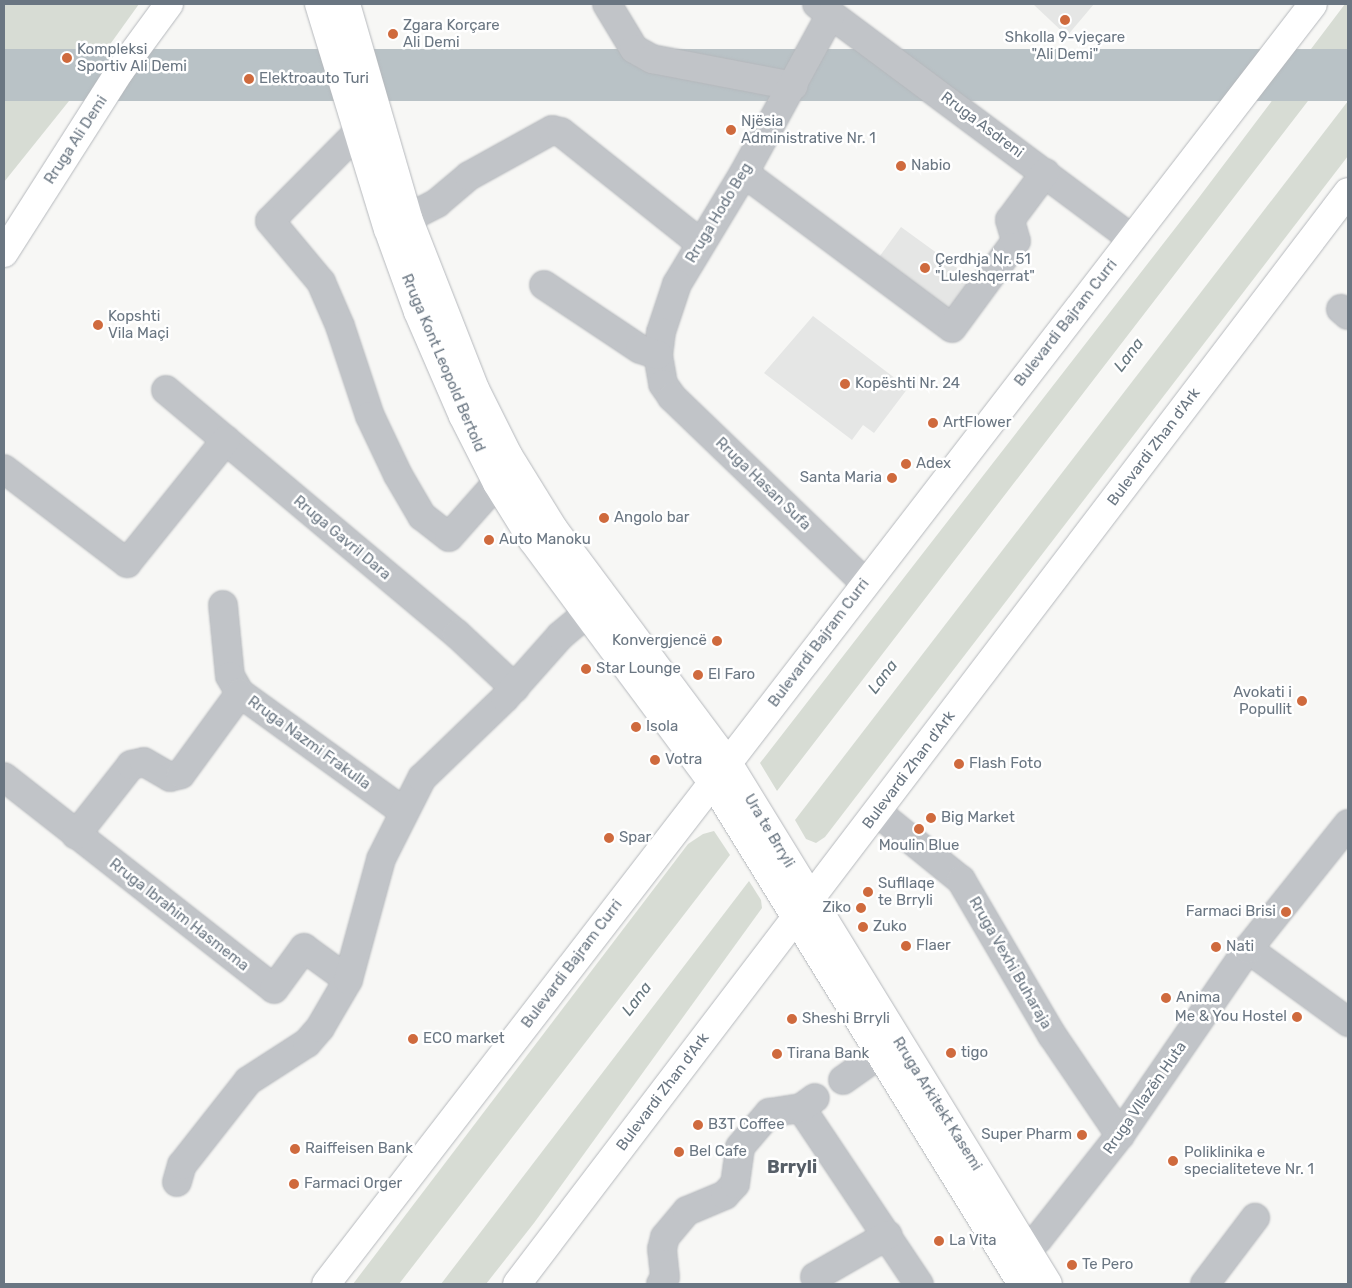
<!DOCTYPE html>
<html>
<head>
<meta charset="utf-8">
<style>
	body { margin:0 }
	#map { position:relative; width:1352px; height:1288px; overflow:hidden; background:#f7f7f5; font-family:Rubik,sans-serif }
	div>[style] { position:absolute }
	.built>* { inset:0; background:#e5e6e5; transform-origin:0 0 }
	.green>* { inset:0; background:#d7dcd4 }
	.water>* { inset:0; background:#b9c2c6; transform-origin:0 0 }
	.roads { filter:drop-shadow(0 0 1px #b5b8bc) drop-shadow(0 0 1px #b5b8bc) }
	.minor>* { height:28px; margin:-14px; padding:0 14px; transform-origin:14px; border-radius:14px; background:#c1c4c8 }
	.major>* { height:28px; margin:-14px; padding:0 14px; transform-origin:14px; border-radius:14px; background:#fff }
	.dots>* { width:14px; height:14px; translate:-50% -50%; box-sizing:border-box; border:2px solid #fff; border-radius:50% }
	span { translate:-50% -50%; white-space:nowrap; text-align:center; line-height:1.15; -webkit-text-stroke:5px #fff; paint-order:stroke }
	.poi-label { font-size:15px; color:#6a7682 }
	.left { translate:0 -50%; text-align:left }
	.right { translate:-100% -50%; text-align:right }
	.street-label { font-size:15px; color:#6a7682 }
	.water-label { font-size:16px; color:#66767e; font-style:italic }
	.quarter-label { font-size:18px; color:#575f68; font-weight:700 }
	.frame { position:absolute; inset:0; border:5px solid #6a7682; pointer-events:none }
</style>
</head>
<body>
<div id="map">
	<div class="built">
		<div style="clip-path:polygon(1033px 4px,1094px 4px,1067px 36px)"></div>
		<div style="left:901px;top:227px;width:87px;height:38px;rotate:36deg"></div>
		<div style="clip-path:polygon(813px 316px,908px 388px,874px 433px,863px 425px,852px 440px,764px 373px)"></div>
	</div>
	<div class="green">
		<div style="clip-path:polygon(4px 4px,139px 4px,73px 96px,4px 182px)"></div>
		<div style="clip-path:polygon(1345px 4px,1348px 4px,1348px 49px,777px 791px,760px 763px,1194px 204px)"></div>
		<div style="clip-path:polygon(1348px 101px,1348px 156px,825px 837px,816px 843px,806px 839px,795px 820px)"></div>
		<div style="clip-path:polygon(714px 831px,730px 855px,399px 1284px,353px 1284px,688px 844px,703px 834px)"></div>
		<div style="clip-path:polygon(749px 881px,761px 900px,762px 908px,534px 1223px,486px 1284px,441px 1284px)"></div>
	</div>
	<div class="water">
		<div style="left:1348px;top:49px;width:52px;height:1558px;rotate:90deg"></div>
	</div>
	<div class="roads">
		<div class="minor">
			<div style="left:607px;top:4px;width:52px;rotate:59deg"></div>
			<div style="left:634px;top:49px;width:21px;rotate:29deg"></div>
			<div style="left:652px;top:59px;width:144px;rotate:10.8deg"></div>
			<div style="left:817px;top:4px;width:393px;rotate:36.7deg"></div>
			<div style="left:831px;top:14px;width:181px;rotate:118.7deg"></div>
			<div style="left:744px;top:173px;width:130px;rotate:121.1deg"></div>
			<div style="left:677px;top:284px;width:51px;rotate:108.4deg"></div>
			<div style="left:661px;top:332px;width:23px;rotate:97deg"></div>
			<div style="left:658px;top:355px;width:29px;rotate:80deg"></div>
			<div style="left:663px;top:384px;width:16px;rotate:55deg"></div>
			<div style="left:672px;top:397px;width:268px;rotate:43.9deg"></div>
			<div style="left:358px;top:132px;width:125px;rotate:134.7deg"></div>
			<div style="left:270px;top:221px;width:80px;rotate:50.1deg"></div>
			<div style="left:321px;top:282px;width:48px;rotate:66.6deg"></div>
			<div style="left:340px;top:326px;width:95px;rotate:71.6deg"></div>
			<div style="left:370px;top:416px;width:65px;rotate:64.6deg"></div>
			<div style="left:398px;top:475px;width:48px;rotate:59.7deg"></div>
			<div style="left:422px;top:516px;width:34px;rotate:38deg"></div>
			<div style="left:449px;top:537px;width:72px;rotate:-48.4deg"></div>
			<div style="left:744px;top:173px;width:259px;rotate:36.7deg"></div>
			<div style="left:952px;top:328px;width:108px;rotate:-53.7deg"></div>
			<div style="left:1016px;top:241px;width:22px;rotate:-106deg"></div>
			<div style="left:1010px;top:220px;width:59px;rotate:-53.3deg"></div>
			<div style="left:408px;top:218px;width:33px;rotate:-27deg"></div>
			<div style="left:437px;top:203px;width:42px;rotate:-40.2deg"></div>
			<div style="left:469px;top:176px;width:95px;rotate:-29deg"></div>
			<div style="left:552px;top:130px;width:9px;rotate:13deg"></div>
			<div style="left:561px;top:132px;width:178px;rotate:38.6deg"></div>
			<div style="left:544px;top:285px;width:115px;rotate:33.7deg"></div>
			<div style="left:640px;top:349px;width:19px;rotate:18deg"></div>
			<div style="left:1341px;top:309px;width:9px;rotate:41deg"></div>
			<div style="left:166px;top:390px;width:380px;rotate:40deg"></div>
			<div style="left:457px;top:634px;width:79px;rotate:43deg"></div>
			<div style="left:4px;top:469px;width:155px;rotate:37.4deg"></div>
			<div style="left:127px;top:563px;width:158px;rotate:-51.2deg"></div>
			<div style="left:223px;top:605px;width:71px;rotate:84.4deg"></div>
			<div style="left:230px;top:676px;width:20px;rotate:60deg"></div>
			<div style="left:240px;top:693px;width:201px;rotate:35.9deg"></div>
			<div style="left:4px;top:777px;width:343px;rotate:38.1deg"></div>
			<div style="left:274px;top:989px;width:51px;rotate:-53.8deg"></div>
			<div style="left:304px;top:948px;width:54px;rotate:36deg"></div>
			<div style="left:877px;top:812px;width:108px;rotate:39deg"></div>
			<div style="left:961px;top:880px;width:180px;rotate:59.6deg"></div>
			<div style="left:1052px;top:1035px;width:121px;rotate:55.8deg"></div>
			<div style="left:76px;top:835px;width:89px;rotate:-51.8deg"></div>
			<div style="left:131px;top:765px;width:13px;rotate:-13deg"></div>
			<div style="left:144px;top:762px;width:30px;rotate:30deg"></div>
			<div style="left:170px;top:777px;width:11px;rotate:-15deg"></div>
			<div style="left:181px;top:774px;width:100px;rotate:-53.9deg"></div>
			<div style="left:1248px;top:949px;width:124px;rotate:36.1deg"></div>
			<div style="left:843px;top:1080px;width:45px;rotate:-35.1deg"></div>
			<div style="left:801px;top:1108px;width:212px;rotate:56.2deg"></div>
			<div style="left:177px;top:1182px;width:18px;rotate:-74deg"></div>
			<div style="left:182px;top:1165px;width:107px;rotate:-51.8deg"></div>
			<div style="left:248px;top:1081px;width:70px;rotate:-32.8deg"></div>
			<div style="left:307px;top:1043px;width:20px;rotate:-49deg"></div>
			<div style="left:320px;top:1028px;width:56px;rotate:-59.7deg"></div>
			<div style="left:348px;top:980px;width:125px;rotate:-74.7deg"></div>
			<div style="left:381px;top:859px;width:91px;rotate:-63.2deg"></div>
			<div style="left:422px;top:778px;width:115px;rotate:-43.9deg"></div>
			<div style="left:505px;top:698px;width:83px;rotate:-48.4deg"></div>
			<div style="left:560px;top:636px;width:34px;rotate:-40deg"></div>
			<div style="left:1026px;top:1248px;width:15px;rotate:-37deg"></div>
			<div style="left:1038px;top:1239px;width:132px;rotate:-51.7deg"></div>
			<div style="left:1120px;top:1135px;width:226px;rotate:-55.5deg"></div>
			<div style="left:1248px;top:949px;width:160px;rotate:-51.3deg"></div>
			<div style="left:815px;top:1277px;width:84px;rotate:-29.9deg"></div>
			<div style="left:661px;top:1284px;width:8px;rotate:-60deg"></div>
			<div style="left:665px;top:1277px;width:28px;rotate:-96deg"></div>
			<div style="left:662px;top:1249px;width:12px;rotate:-76deg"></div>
			<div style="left:665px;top:1237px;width:34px;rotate:-50deg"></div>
			<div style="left:687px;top:1211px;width:41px;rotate:-22.8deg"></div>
			<div style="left:725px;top:1195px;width:15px;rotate:-48deg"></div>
			<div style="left:735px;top:1184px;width:37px;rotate:-82deg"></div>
			<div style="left:740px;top:1147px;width:45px;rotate:-49.5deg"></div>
			<div style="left:769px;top:1113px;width:32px;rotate:-9deg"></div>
			<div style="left:801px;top:1108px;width:17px;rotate:-36deg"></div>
			<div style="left:1205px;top:1284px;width:83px;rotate:-52.9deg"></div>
		</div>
		<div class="major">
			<div style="left:319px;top:4px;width:235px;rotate:73deg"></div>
			<div style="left:388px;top:229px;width:88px;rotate:70.1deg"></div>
			<div style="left:418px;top:312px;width:113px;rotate:66.6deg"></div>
			<div style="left:463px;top:416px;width:75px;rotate:63.1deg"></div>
			<div style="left:497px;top:483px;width:68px;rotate:58.2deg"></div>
			<div style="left:533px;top:541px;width:302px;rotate:53.4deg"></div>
			<div style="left:713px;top:783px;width:589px;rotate:58.34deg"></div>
			<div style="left:346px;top:4px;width:223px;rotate:73.8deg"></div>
			<div style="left:408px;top:218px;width:184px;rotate:68.6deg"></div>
			<div style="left:475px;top:389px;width:74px;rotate:63.4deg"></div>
			<div style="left:508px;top:455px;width:86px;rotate:58.3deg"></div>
			<div style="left:553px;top:528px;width:293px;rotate:53.3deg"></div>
			<div style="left:728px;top:763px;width:611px;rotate:58.44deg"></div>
			<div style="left:4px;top:253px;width:216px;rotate:-57.5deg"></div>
			<div style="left:120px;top:71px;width:83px;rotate:-53.8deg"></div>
			<div style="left:326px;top:1284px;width:1616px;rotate:-52.36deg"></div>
			<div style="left:517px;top:1284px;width:1372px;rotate:-52.73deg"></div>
		</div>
	</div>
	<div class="dots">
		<div style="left:1065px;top:20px;background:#cf6a3d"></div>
		<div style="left:393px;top:34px;background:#cf6a3d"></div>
		<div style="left:67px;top:58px;background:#cf6a3d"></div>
		<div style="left:249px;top:79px;background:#cf6a3d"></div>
		<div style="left:731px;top:130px;background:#cf6a3d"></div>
		<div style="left:901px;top:166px;background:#cf6a3d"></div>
		<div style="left:925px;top:268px;background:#cf6a3d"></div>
		<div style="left:98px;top:325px;background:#cf6a3d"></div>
		<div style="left:845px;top:384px;background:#cf6a3d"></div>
		<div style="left:933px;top:423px;background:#cf6a3d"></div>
		<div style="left:906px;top:464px;background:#cf6a3d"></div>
		<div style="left:892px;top:478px;background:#cf6a3d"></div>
		<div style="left:604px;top:518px;background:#cf6a3d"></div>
		<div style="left:489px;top:540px;background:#cf6a3d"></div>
		<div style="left:717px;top:641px;background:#cf6a3d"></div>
		<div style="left:586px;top:669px;background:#cf6a3d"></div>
		<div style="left:698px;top:675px;background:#cf6a3d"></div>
		<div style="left:1302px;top:701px;background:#cf6a3d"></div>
		<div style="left:636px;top:727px;background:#cf6a3d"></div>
		<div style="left:655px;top:760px;background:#cf6a3d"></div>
		<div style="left:959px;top:764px;background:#cf6a3d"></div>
		<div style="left:931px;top:818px;background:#cf6a3d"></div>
		<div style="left:919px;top:829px;background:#cf6a3d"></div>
		<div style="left:609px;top:838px;background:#cf6a3d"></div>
		<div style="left:868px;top:892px;background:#cf6a3d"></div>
		<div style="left:861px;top:908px;background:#cf6a3d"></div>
		<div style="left:1286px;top:912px;background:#cf6a3d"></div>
		<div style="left:863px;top:927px;background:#cf6a3d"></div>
		<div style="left:906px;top:946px;background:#cf6a3d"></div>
		<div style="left:1216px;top:947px;background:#cf6a3d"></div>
		<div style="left:1166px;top:998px;background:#cf6a3d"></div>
		<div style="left:1297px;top:1017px;background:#cf6a3d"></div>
		<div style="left:792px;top:1019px;background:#cf6a3d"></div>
		<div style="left:413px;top:1039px;background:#cf6a3d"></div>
		<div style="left:951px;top:1053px;background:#cf6a3d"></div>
		<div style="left:777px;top:1054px;background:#cf6a3d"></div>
		<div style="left:698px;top:1125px;background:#cf6a3d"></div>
		<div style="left:1082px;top:1135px;background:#cf6a3d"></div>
		<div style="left:295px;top:1149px;background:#cf6a3d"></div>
		<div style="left:679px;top:1152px;background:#cf6a3d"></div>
		<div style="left:1173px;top:1161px;background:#cf6a3d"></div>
		<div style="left:294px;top:1184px;background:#cf6a3d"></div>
		<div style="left:939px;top:1241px;background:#cf6a3d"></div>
		<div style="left:1072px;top:1265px;background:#cf6a3d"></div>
	</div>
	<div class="poi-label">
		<span class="left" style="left:403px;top:34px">Zgara Korçare<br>Ali Demi</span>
		<span style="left:1065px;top:46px">Shkolla 9-vjeçare<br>"Ali Demi"</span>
		<span class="left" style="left:77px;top:58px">Kompleksi<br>Sportiv Ali Demi</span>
		<span class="left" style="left:259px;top:79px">Elektroauto Turi</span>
		<span class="left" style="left:741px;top:130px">Njësia<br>Administrative Nr. 1</span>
		<span class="left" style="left:911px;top:166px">Nabio</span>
		<span class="left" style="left:935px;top:268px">Çerdhja Nr. 51<br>"Luleshqerrat"</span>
		<span class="left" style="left:108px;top:325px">Kopshti<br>Vila Maçi</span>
		<span class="left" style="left:855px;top:384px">Kopështi Nr. 24</span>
		<span class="left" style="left:943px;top:423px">ArtFlower</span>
		<span class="left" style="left:916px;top:464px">Adex</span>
		<span class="right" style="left:882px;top:478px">Santa Maria</span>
		<span class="left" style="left:614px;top:518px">Angolo bar</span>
		<span class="left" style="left:499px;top:540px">Auto Manoku</span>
		<span class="right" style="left:707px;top:641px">Konvergjencë</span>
		<span class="left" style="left:596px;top:669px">Star Lounge</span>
		<span class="left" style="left:708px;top:675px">El Faro</span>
		<span class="right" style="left:1292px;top:701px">Avokati i<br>Popullit</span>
		<span class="left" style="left:646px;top:727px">Isola</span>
		<span class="left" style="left:665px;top:760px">Votra</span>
		<span class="left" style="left:969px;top:764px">Flash Foto</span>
		<span class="left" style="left:941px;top:818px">Big Market</span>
		<span class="left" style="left:619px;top:838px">Spar</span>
		<span style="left:919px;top:846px">Moulin Blue</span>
		<span class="left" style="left:878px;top:892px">Sufllaqe<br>te Brryli</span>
		<span class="right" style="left:851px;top:908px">Ziko</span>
		<span class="right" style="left:1276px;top:912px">Farmaci Brisi</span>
		<span class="left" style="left:873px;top:927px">Zuko</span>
		<span class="left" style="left:916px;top:946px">Flaer</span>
		<span class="left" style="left:1226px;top:947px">Nati</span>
		<span class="left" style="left:1176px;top:998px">Anima</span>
		<span class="right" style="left:1287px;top:1017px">Me &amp; You Hostel</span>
		<span class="left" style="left:802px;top:1019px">Sheshi Brryli</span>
		<span class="left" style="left:423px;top:1039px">ECO market</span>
		<span class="left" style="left:961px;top:1053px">tigo</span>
		<span class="left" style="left:787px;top:1054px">Tirana Bank</span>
		<span class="left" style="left:708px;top:1125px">B3T Coffee</span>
		<span class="right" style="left:1072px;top:1135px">Super Pharm</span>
		<span class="left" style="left:305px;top:1149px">Raiffeisen Bank</span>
		<span class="left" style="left:689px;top:1152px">Bel Cafe</span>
		<span class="left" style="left:1184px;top:1161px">Poliklinika e<br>specialiteteve Nr. 1</span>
		<span class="left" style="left:304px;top:1184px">Farmaci Orger</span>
		<span class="left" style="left:949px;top:1241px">La Vita</span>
		<span class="left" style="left:1082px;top:1265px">Te Pero</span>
	</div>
	<div class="street-label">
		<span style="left:982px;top:125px;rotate:37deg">Rruga Asdreni</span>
		<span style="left:76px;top:140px;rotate:-57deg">Rruga Ali Demi</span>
		<span style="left:719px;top:213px;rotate:-59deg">Rruga Hodo Beg</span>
		<span style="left:1066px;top:323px;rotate:-52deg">Bulevardi Bajram Curri</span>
		<span style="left:443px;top:363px;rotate:67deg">Rruga Kont Leopold Bertold</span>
		<span style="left:1154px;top:447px;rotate:-53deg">Bulevardi Zhan d'Ark</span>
		<span style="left:763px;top:484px;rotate:44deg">Rruga Hasan Sufa</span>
		<span style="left:342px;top:538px;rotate:40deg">Rruga Gavril Dara</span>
		<span style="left:819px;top:643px;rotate:-53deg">Bulevardi Bajram Curri</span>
		<span style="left:309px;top:743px;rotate:36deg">Rruga Nazmi Frakulla</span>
		<span style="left:909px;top:770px;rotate:-53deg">Bulevardi Zhan d'Ark</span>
		<span style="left:769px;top:831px;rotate:59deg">Ura te Brryli</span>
		<span style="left:179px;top:915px;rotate:38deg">Rruga Ibrahim Hasmema</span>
		<span style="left:1010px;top:963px;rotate:60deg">Rruga Vexhi Buharaja</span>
		<span style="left:572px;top:964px;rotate:-53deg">Bulevardi Bajram Curri</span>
		<span style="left:663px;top:1092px;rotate:-53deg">Bulevardi Zhan d'Ark</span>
		<span style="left:1145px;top:1098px;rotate:-55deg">Rruga Vllazën Huta</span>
		<span style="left:937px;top:1104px;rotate:58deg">Rruga Arkitekt Kasemi</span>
	</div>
	<div class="water-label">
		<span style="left:1129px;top:355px;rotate:-53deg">Lana</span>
		<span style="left:883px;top:677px;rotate:-53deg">Lana</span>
		<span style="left:637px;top:999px;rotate:-53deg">Lana</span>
	</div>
	<div class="quarter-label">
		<span style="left:792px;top:1167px">Brryli</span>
	</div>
	<div class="frame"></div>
</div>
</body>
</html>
